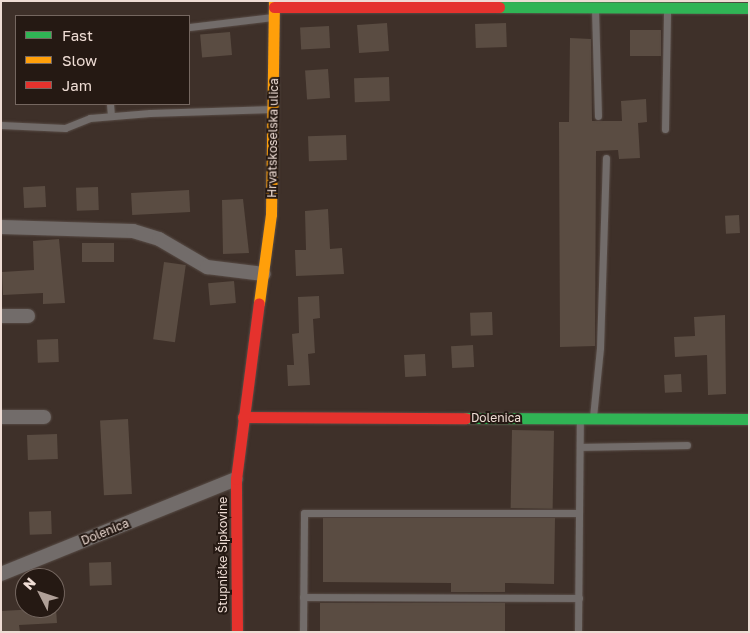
<!DOCTYPE html>
<html>
<head>
<meta charset="utf-8">
<style>
	body { margin:0 }
	#map { position:relative; width:750px; height:633px; overflow:hidden; background:#3e3029; font-family:"Golos Text",sans-serif }
	div>[style] { position:absolute }
	.building>* { inset:0; background:#5a4c42; transform-origin:0 0 }
	.roads { filter:drop-shadow(0 0 1px #584c46) drop-shadow(0 0 1px #584c46) }
	.lane>* { height:7px; margin:-3.5px; padding:0 3.5px; transform-origin:3.5px; border-radius:3.5px; background:#726c6a }
	.street>* { height:14px; margin:-7px; padding:0 7px; transform-origin:7px; border-radius:7px; background:#726c6a }
	.fast>* { height:11px; margin:-5.5px; padding:0 5.5px; transform-origin:5.5px; border-radius:5.5px; background:#30b455 }
	.slow>* { height:11px; margin:-5.5px; padding:0 5.5px; transform-origin:5.5px; border-radius:5.5px; background:#ff9f0a }
	.jam>* { height:11px; margin:-5.5px; padding:0 5.5px; transform-origin:5.5px; border-radius:5.5px; background:#e5322d }
	span { translate:-50% -50%; white-space:nowrap; text-align:center; line-height:1.15; -webkit-text-stroke:4px #251913; paint-order:stroke }
	.street-label { font-size:12px; color:#eedcd4 }
	.frame { position:absolute; inset:0; border:2px solid #eedcd4; pointer-events:none }
	.legend { position:absolute; left:15px; top:15px; width:175px; height:90px; box-sizing:border-box; background:#251913; border:1px solid #756760; margin:0; padding:6px 9px; list-style:none; font-size:15px; color:#eedcd4 }
	.legend li { display:flex; align-items:center; gap:10px; height:25px }
	.legend b { width:25px; border:1px solid #756760 }
	.north { position:absolute; left:15px; top:568px; width:50px; height:50px; box-sizing:border-box; background:#251913; border:1px solid #756760; border-radius:50%; rotate:311deg; font-size:14px; font-weight:700; line-height:20px; text-align:center; color:#eedcd4 }
	.north::after { content:''; display:block; margin:auto; width:18px; height:22px; background:#b0a098; clip-path:polygon(50% 0,100% 100%,50% 72%,0 100%) }
</style>
</head>
<body>
<div id="map">
	<div class="building">
		<div style="left:387px;top:23px;width:28px;height:30px;rotate:86deg"></div>
		<div style="left:506px;top:23px;width:24px;height:31px;rotate:88deg"></div>
		<div style="left:329px;top:26px;width:22px;height:29px;rotate:87deg"></div>
		<div style="left:661px;top:30px;width:26px;height:31px;rotate:90deg"></div>
		<div style="left:230px;top:32px;width:23px;height:30px;rotate:85deg"></div>
		<div style="clip-path:polygon(570px 38px,591px 39px,592px 121px,622px 121px,621px 101px,646px 99px,647px 122px,638px 123px,640px 158px,619px 159px,618px 150px,596px 151px,595px 346px,560px 347px,559px 122px,569px 122px)"></div>
		<div style="left:328px;top:69px;width:29px;height:23px;rotate:86deg"></div>
		<div style="left:389px;top:77px;width:24px;height:35px;rotate:88deg"></div>
		<div style="left:346px;top:135px;width:25px;height:38px;rotate:88deg"></div>
		<div style="left:45px;top:186px;width:21px;height:22px;rotate:87deg"></div>
		<div style="left:98px;top:187px;width:23px;height:22px;rotate:88deg"></div>
		<div style="left:189px;top:190px;width:22px;height:58px;rotate:87deg"></div>
		<div style="clip-path:polygon(243px 199px,249px 253px,223px 254px,222px 200px)"></div>
		<div style="clip-path:polygon(328px 209px,330px 249px,342px 248px,344px 274px,296px 276px,295px 250px,306px 250px,305px 211px)"></div>
		<div style="left:739px;top:215px;width:18px;height:14px;rotate:87deg"></div>
		<div style="clip-path:polygon(59px 239px,65px 303px,43px 304px,43px 293px,3px 295px,2px 272px,34px 270px,33px 241px)"></div>
		<div style="left:114px;top:243px;width:19px;height:32px;rotate:90deg"></div>
		<div style="left:164px;top:262px;width:22px;height:78px;rotate:8deg"></div>
		<div style="left:234px;top:281px;width:22px;height:26px;rotate:85deg"></div>
		<div style="clip-path:polygon(319px 296px,320px 318px,313px 319px,315px 353px,308px 354px,310px 385px,288px 386px,287px 365px,294px 365px,292px 334px,299px 333px,298px 297px)"></div>
		<div style="left:492px;top:312px;width:23px;height:22px;rotate:88deg"></div>
		<div style="clip-path:polygon(725px 315px,726px 394px,708px 395px,707px 355px,675px 357px,674px 337px,695px 336px,694px 317px)"></div>
		<div style="left:58px;top:339px;width:23px;height:21px;rotate:88deg"></div>
		<div style="left:473px;top:345px;width:22px;height:22px;rotate:87deg"></div>
		<div style="left:425px;top:354px;width:22px;height:21px;rotate:87deg"></div>
		<div style="left:681px;top:374px;width:18px;height:17px;rotate:87deg"></div>
		<div style="left:128px;top:419px;width:75px;height:28px;rotate:87deg"></div>
		<div style="left:512px;top:430px;width:42px;height:78px;rotate:1deg"></div>
		<div style="left:57px;top:434px;width:25px;height:30px;rotate:88deg"></div>
		<div style="left:51px;top:511px;width:23px;height:22px;rotate:88deg"></div>
		<div style="clip-path:polygon(323px 518px,555px 518px,554px 584px,505px 583px,505px 592px,451px 592px,451px 583px,323px 582px)"></div>
		<div style="left:111px;top:562px;width:23px;height:22px;rotate:88deg"></div>
		<div style="left:320px;top:603px;width:185px;height:29px"></div>
		<div style="clip-path:polygon(56px 608px,57px 623px,19px 625px,20px 632px,1px 632px,1px 611px)"></div>
	</div>
	<div class="roads">
		<div class="lane">
			<div style="left:595px;top:9px;width:107px;rotate:88.4deg"></div>
			<div style="left:189px;top:27px;width:85px;rotate:-6.8deg"></div>
			<div style="left:110px;top:104px;width:12px;rotate:85deg"></div>
			<div style="left:1px;top:125px;width:64px;rotate:2.7deg"></div>
			<div style="left:65px;top:128px;width:27px;rotate:-22deg"></div>
			<div style="left:90px;top:118px;width:60px;rotate:-4.8deg"></div>
			<div style="left:150px;top:113px;width:123px;rotate:-1.9deg"></div>
			<div style="left:665px;top:129px;width:120px;rotate:-89deg"></div>
			<div style="left:593px;top:417px;width:69px;rotate:-84.2deg"></div>
			<div style="left:600px;top:348px;width:190px;rotate:-88.2deg"></div>
			<div style="left:580px;top:447px;width:107px;rotate:-1.1deg"></div>
			<div style="left:303px;top:597px;width:276px;rotate:0.2deg"></div>
			<div style="left:303px;top:632px;width:119px;rotate:-89.5deg"></div>
			<div style="left:304px;top:513px;width:275px"></div>
			<div style="left:578px;top:632px;width:212px;rotate:-89.5deg"></div>
		</div>
		<div class="street">
			<div style="left:1px;top:227px;width:132px;rotate:1.7deg"></div>
			<div style="left:133px;top:231px;width:27px;rotate:17deg"></div>
			<div style="left:159px;top:239px;width:56px;rotate:30.3deg"></div>
			<div style="left:207px;top:267px;width:57px;rotate:7deg"></div>
			<div style="left:1px;top:316px;width:27px"></div>
			<div style="left:1px;top:417px;width:43px"></div>
			<div style="left:1px;top:574px;width:253px;rotate:-22deg"></div>
		</div>
		<div class="fast">
			<div style="left:499px;top:7px;width:250px;rotate:0.2deg"></div>
			<div style="left:466px;top:418px;width:283px;rotate:0.2deg"></div>
		</div>
		<div class="slow">
			<div style="left:259px;top:303px;width:90px;rotate:-82.3deg"></div>
			<div style="left:271px;top:214px;width:213px;rotate:-89.2deg"></div>
		</div>
		<div class="jam">
			<div style="left:274px;top:7px;width:225px"></div>
			<div style="left:243px;top:417px;width:223px;rotate:0.3deg"></div>
			<div style="left:237px;top:632px;width:153px;rotate:-90.4deg"></div>
			<div style="left:236px;top:479px;width:177px;rotate:-82.6deg"></div>
		</div>
	</div>
	<div class="street-label">
		<span style="left:273px;top:138px;rotate:-89deg">Hrvatskoselska ulica</span>
		<span style="left:496px;top:418px">Dolenica</span>
		<span style="left:105px;top:532px;rotate:-22deg">Dolenica</span>
		<span style="left:223px;top:555px;rotate:-90deg">Stupničke Šipkovine</span>
	</div>
	<div class="frame"></div>
	<ul class="legend">
	<li><b style="height:6px;background:#30b455"></b>Fast</li>
	<li><b style="height:6px;background:#ff9f0a"></b>Slow</li>
	<li><b style="height:6px;background:#e5322d"></b>Jam</li>
	</ul>
	<div class="north">N</div>
</div>
</body>
</html>
